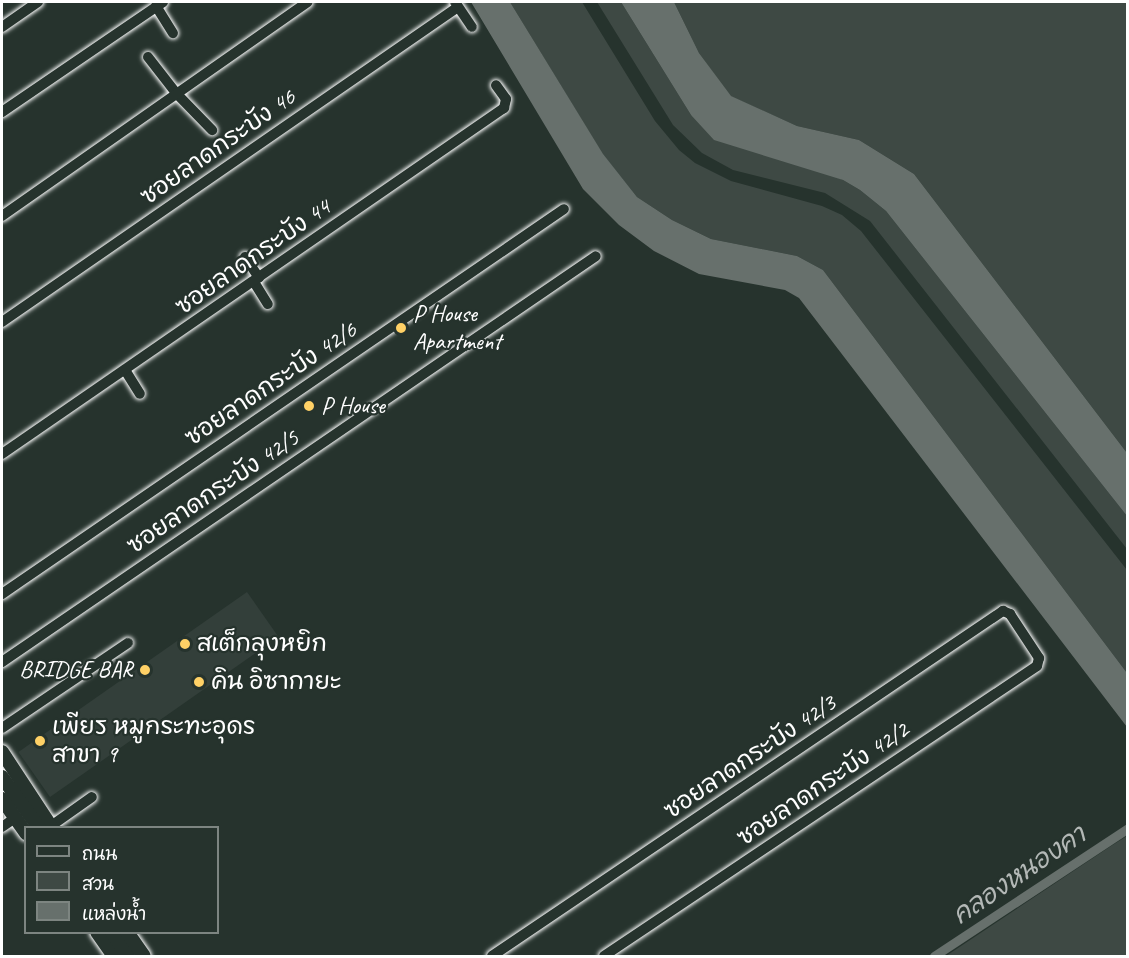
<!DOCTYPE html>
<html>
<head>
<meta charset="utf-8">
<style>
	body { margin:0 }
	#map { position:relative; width:1129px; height:958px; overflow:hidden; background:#26332d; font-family:Caveat,"Playpen Sans Thai",sans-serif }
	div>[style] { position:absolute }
	.built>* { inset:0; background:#333f3a; transform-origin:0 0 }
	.green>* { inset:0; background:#3e4944 }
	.water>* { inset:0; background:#67706c }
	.canal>* { height:9px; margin:-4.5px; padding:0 4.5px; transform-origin:4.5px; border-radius:4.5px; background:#67706c }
	.roads { filter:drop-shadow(0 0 2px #fff) drop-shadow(0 0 2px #fff) }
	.minor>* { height:10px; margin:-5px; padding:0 5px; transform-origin:5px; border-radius:5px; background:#26332d }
	.major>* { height:14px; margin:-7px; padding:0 7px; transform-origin:7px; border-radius:7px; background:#26332d }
	.dots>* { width:16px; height:16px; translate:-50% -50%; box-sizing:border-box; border:3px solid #26332d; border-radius:50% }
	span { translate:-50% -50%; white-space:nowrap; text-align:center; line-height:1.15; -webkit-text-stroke:4.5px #26332d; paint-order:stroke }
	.street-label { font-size:24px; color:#fff }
	.poi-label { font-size:24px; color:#fff }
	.left { translate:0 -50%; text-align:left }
	.right { translate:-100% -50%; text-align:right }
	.water-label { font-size:26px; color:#b3b8b6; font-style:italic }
	.frame { position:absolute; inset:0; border:3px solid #fff; pointer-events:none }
	.legend { position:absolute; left:24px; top:826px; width:195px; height:108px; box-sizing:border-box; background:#26332d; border:2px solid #7d8581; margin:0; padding:8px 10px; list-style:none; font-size:18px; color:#fff }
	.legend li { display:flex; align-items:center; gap:12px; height:30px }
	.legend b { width:30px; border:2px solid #7d8581 }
</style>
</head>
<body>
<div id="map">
	<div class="built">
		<div style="left:247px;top:592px;width:55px;height:279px;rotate:55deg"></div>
	</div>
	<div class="green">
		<div style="clip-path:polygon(510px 2px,582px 2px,655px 121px,679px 150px,695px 163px,731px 181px,822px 206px,842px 215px,861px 231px,1127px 570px,1127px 673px,823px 270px,797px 256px,711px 239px,672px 220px,637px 197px,603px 155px)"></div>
		<div style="clip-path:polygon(597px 2px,621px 2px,691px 115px,843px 180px,860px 190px,886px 211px,1127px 516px,1127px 549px,870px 221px,825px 193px,733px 170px,702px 153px,673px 125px)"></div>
		<div style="clip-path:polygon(674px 2px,1127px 2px,1127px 453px,914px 174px,859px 140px,797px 126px,730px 96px,699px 53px)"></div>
		<div style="clip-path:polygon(1127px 836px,1127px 956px,946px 956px,1111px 846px)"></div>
	</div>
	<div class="water">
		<div style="clip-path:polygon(471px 2px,510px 2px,603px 154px,637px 197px,672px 220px,711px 239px,797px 256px,823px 270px,1127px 673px,1127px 727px,799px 298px,785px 290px,699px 274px,654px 251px,619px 225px,583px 189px)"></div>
		<div style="clip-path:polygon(621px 2px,674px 2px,699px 53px,731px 96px,797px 126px,859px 140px,914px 174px,1127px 453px,1127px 516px,886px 211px,860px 190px,843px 180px,714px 140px,691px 115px)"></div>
	</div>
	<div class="canal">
		<div style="left:934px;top:956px;width:232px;rotate:-33.4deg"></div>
	</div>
	<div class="roads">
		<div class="minor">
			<div style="left:455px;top:2px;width:30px;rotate:56deg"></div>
			<div style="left:156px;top:6px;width:32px;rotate:58deg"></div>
			<div style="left:2px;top:27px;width:44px;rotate:-34.8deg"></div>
			<div style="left:148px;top:57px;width:46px;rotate:52.1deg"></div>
			<div style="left:176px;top:93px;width:52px;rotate:45.8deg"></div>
			<div style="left:2px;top:112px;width:195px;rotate:-34.3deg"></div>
			<div style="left:2px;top:216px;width:373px;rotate:-35deg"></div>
			<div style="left:245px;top:257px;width:25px;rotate:56deg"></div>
			<div style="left:254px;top:282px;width:26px;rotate:58deg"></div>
			<div style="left:2px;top:322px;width:554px;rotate:-34.64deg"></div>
			<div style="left:125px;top:370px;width:28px;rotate:58deg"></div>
			<div style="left:2px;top:454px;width:610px;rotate:-34.58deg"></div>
			<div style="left:504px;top:108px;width:9px;rotate:-77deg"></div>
			<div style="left:506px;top:99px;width:17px;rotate:-126deg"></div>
			<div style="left:2px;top:594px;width:681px;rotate:-34.41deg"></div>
			<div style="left:2px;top:662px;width:719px;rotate:-34.35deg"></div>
			<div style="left:2px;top:728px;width:152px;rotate:-34deg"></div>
			<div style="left:51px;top:826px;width:50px;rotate:-35.3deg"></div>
			<div style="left:2px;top:827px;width:16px;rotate:-35deg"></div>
			<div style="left:492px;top:956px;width:617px;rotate:-34.03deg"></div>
			<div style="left:1003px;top:611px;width:8px;rotate:23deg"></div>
			<div style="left:1010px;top:614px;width:53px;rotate:56.6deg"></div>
			<div style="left:1039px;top:658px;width:8px;rotate:104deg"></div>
			<div style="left:1037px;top:666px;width:521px;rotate:146.19deg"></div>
		</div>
		<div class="major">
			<div style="left:2px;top:752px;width:91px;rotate:56.7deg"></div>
			<div style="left:2px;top:777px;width:63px;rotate:54deg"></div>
			<div style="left:2px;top:799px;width:42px;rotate:54.8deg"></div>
			<div style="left:97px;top:932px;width:29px;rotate:55deg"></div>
			<div style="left:112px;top:932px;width:29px;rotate:56deg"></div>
			<div style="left:127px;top:932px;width:29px;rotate:55deg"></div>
		</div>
	</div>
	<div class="dots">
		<div style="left:401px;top:328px;background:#ffd166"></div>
		<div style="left:309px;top:406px;background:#ffd166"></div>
		<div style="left:185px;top:644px;background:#ffd166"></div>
		<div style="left:145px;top:670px;background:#ffd166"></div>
		<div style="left:199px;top:682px;background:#ffd166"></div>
		<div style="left:40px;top:741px;background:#ffd166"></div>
	</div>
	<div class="street-label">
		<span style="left:218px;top:147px;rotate:-35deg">ซอยลาดกระบัง 46</span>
		<span style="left:253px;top:257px;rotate:-35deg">ซอยลาดกระบัง 44</span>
		<span style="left:271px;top:384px;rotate:-34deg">ซอยลาดกระบัง 42/6</span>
		<span style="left:213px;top:492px;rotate:-34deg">ซอยลาดกระบัง 42/5</span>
		<span style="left:750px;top:757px;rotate:-34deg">ซอยลาดกระบัง 42/3</span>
		<span style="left:823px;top:784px;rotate:-34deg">ซอยลาดกระบัง 42/2</span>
	</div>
	<div class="poi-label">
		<span class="left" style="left:413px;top:328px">P House<br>Apartment</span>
		<span class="left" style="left:321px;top:406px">P House</span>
		<span class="left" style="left:197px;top:644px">สเต็กลุงหยิก</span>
		<span class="right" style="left:133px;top:670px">BRIDGE BAR</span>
		<span class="left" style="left:211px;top:682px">คิน อิซากายะ</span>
		<span class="left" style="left:52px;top:741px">เพียร หมูกระทะอุดร<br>สาขา 9</span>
	</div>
	<div class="water-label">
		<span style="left:1019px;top:875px;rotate:-34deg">คลองหนองคา</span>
	</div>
	<div class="frame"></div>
	<ul class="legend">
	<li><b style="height:8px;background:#26332d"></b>ถนน</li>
	<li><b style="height:16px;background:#3e4944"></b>สวน</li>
	<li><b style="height:16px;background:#67706c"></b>แหล่งน้ำ</li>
	</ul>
</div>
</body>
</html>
